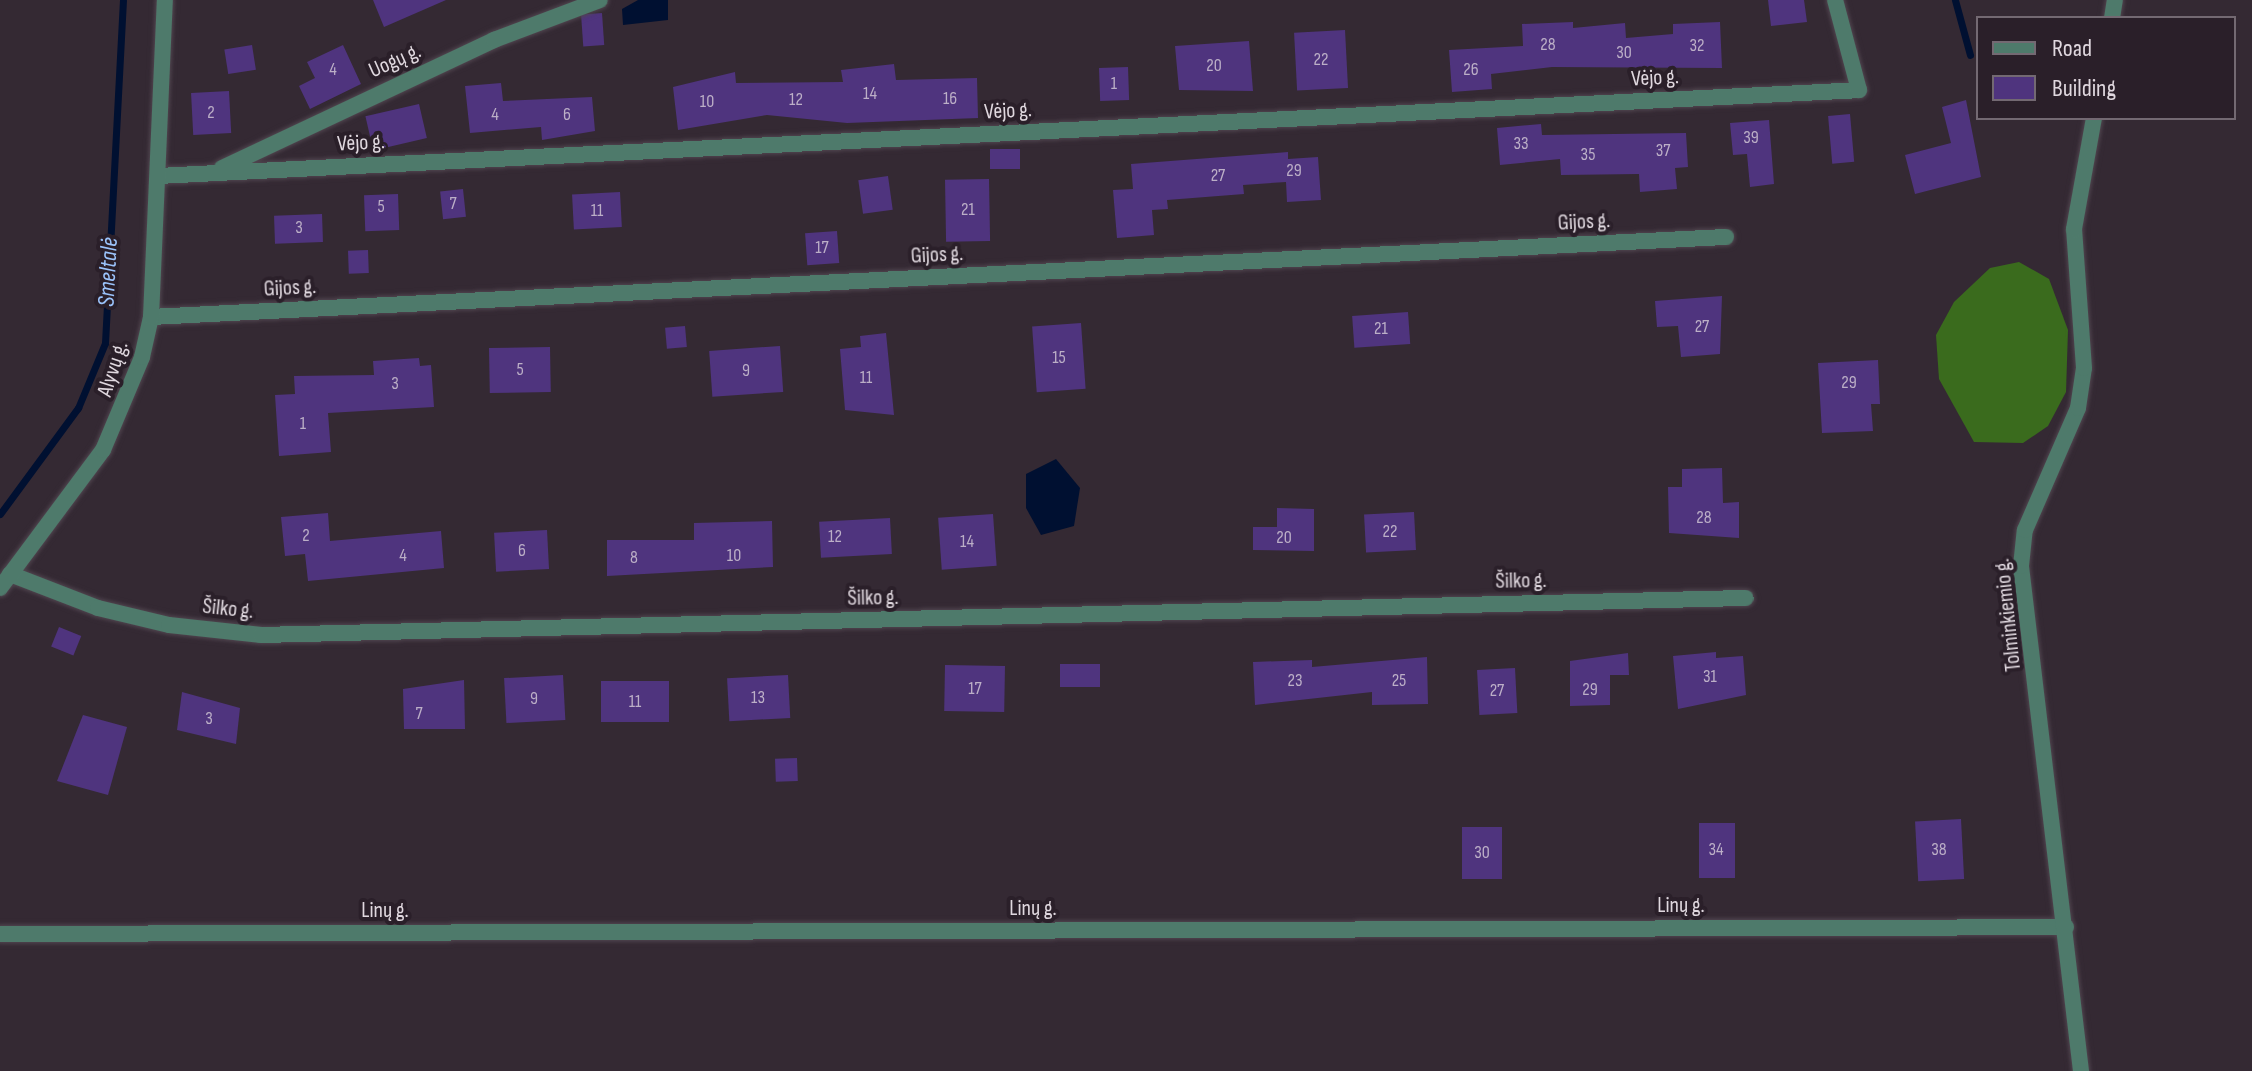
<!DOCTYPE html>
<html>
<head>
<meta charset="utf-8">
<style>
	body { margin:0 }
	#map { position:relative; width:2252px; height:1071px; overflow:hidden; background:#342933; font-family:"Sofia Sans Condensed",sans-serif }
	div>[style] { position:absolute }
	.forest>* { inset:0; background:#3a6b1d }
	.water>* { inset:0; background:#001031 }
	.stream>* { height:7px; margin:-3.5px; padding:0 3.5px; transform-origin:3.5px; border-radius:3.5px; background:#001031 }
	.building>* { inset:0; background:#4f347e; transform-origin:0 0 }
	.roads { filter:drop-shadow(0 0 2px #50454f) drop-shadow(0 0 2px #50454f) }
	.minor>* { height:16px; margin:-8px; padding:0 8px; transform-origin:8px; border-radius:8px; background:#4e7a6b }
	span { translate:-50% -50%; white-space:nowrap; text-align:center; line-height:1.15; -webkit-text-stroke:8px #2a1f29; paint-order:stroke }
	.number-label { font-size:18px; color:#bcafc7 }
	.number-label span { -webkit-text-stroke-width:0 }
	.street-label { font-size:22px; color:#e0d8df }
	.water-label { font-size:24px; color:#9bc3fb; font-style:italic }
	.legend { position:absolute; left:1976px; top:16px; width:260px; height:104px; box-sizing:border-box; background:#2a1f29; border:2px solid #736972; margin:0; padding:10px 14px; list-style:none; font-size:24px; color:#e0d8df }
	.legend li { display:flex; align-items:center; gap:16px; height:40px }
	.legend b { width:40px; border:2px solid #736972 }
</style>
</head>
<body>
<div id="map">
	<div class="forest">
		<div style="clip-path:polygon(2019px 262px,2049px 279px,2068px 330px,2066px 392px,2048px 426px,2023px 443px,1974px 442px,1939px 379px,1936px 335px,1954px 302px,1990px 268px)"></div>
	</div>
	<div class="water">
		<div style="clip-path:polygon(638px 0,668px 0,668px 20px,623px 25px,622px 9px)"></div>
		<div style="clip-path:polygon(1056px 459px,1080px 488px,1074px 526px,1041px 535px,1026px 508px,1026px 474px)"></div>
	</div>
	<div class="stream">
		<div style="left:1955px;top:0;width:57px;rotate:74.7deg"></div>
		<div style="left:0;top:514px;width:132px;rotate:-53.7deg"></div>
		<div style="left:78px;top:408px;width:70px;rotate:-67.4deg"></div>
		<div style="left:105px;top:343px;width:343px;rotate:-87deg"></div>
	</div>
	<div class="building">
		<div style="clip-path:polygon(373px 0,446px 0,384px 27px)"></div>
		<div style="clip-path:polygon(1768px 0,1804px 0,1807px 22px,1771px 26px)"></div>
		<div style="left:602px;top:13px;width:32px;height:21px;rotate:86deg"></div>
		<div style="clip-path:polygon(1573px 22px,1573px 28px,1625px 23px,1626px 38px,1673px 34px,1673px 24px,1720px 22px,1722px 68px,1552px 67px,1491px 74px,1492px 89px,1452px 92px,1449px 50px,1523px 46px,1522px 24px)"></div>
		<div style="left:1345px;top:30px;width:58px;height:51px;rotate:87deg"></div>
		<div style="clip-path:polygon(1249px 41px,1253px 91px,1179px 90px,1175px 46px)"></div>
		<div style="left:252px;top:45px;width:25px;height:28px;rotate:81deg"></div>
		<div style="clip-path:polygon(343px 45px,361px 84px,310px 109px,299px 86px,315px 78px,307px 62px)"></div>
		<div style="clip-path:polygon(894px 64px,896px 80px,977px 78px,978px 118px,847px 123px,767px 115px,678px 130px,673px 87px,735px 72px,736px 83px,843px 82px,841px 70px)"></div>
		<div style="left:1128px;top:67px;width:33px;height:29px;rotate:88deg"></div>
		<div style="clip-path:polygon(501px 83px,503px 101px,592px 97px,595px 131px,542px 140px,541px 127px,470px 133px,465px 86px)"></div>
		<div style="left:229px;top:91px;width:42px;height:38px;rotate:87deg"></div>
		<div style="clip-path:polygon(1966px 100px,1981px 177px,1915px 194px,1905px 155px,1951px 143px,1942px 107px)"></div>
		<div style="left:419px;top:104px;width:35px;height:55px;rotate:77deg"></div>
		<div style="left:1850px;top:114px;width:48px;height:22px;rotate:85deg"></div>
		<div style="clip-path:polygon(1769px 120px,1774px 184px,1750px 187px,1747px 154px,1733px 155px,1730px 123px)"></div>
		<div style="clip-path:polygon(1541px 124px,1542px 135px,1686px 133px,1688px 167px,1675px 168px,1677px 189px,1640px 192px,1639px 174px,1561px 175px,1560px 159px,1500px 165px,1497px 128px)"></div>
		<div style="left:990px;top:149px;width:30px;height:20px"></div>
		<div style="clip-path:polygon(1288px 152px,1288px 159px,1318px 157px,1321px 200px,1287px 202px,1286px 182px,1243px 185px,1244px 194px,1167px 200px,1168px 209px,1152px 210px,1154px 235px,1117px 238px,1113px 190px,1133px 189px,1131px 164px)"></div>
		<div style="left:888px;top:176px;width:34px;height:30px;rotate:82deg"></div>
		<div style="left:989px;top:179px;width:62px;height:44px;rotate:89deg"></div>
		<div style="left:463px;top:189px;width:28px;height:23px;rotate:84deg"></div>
		<div style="left:620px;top:192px;width:35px;height:48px;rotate:87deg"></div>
		<div style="left:398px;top:194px;width:36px;height:34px;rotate:88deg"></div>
		<div style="left:322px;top:214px;width:28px;height:48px;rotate:88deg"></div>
		<div style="left:837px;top:231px;width:32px;height:32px;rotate:86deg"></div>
		<div style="left:368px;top:250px;width:23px;height:20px;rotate:88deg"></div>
		<div style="clip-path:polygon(1722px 296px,1720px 354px,1681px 357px,1678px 326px,1657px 327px,1655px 301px)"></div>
		<div style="left:1408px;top:312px;width:32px;height:56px;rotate:86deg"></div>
		<div style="left:1081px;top:323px;width:66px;height:49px;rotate:86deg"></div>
		<div style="left:685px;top:326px;width:21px;height:20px;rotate:85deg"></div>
		<div style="clip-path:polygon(886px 333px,894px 415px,845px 410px,840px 349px,861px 347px,860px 336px)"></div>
		<div style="left:780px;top:346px;width:46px;height:71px;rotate:86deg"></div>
		<div style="left:550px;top:347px;width:45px;height:61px;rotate:89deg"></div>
		<div style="clip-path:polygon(419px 358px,420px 366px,431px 365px,434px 407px,328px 413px,331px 452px,279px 456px,275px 395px,295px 394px,294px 376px,374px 375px,373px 361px)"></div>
		<div style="clip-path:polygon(1878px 360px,1880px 404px,1871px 404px,1873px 431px,1822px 433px,1818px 363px)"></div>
		<div style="clip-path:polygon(1722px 468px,1723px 503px,1739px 502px,1739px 538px,1669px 533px,1668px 487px,1682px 487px,1682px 469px)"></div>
		<div style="clip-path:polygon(1277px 508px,1314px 509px,1314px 551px,1253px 550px,1253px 527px,1277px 527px)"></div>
		<div style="left:1414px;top:512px;width:38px;height:50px;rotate:87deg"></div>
		<div style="clip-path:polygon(328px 513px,330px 541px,441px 531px,444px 568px,308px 581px,305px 554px,285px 556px,281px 517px)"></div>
		<div style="left:993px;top:514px;width:52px;height:55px;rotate:86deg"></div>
		<div style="left:890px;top:518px;width:36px;height:71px;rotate:87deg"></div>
		<div style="clip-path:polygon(772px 521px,773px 567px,607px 576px,607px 540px,694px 540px,694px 523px)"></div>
		<div style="left:547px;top:530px;width:39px;height:53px;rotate:87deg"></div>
		<div style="left:59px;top:627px;width:24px;height:21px;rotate:22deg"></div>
		<div style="clip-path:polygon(1716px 652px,1716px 658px,1743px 656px,1746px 695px,1678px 709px,1673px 656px)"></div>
		<div style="clip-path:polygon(1628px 653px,1629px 675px,1610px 675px,1610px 705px,1570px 706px,1570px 661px)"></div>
		<div style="clip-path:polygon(1427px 657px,1428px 704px,1372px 705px,1372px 692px,1255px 705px,1253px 662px,1312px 660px,1312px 667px)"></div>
		<div style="left:1100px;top:664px;width:23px;height:40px;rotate:90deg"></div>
		<div style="left:945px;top:665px;width:60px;height:46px;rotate:1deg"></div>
		<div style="left:1515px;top:668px;width:45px;height:38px;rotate:87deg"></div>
		<div style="left:563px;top:675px;width:45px;height:59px;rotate:87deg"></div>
		<div style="left:788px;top:675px;width:43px;height:61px;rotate:87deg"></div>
		<div style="clip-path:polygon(464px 680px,465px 729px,404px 729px,403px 689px)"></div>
		<div style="left:669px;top:681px;width:41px;height:68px;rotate:90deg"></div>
		<div style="clip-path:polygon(182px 692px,240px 708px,236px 744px,177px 730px)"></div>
		<div style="clip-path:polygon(83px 715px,127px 727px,108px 795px,57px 781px)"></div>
		<div style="left:797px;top:758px;width:23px;height:22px;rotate:88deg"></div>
		<div style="left:1961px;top:819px;width:60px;height:46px;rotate:87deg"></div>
		<div style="left:1699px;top:823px;width:36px;height:55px"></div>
		<div style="left:1462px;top:827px;width:40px;height:52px"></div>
	</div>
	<div class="roads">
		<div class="minor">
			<div style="left:2112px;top:18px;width:18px;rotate:-81deg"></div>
			<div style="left:222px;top:168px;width:301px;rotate:-25.2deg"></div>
			<div style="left:494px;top:40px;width:113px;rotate:-20.7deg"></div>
			<div style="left:158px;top:176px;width:1703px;rotate:-2.89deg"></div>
			<div style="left:1859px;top:90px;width:93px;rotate:-104.9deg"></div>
			<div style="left:151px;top:317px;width:1577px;rotate:-2.91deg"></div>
			<div style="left:10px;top:574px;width:94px;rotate:21.1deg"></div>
			<div style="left:98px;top:608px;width:73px;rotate:13.5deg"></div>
			<div style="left:169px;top:625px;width:93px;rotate:6.2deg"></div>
			<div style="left:261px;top:635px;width:1485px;rotate:-1.43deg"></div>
			<div style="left:0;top:588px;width:172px;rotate:-53.3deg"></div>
			<div style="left:103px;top:450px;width:101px;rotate:-67.2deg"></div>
			<div style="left:142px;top:357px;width:41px;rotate:-77.3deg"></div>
			<div style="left:151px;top:317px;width:317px;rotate:-87.5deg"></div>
			<div style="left:0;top:934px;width:2066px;rotate:-0.19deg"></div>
			<div style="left:2081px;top:1071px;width:509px;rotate:-96.78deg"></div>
			<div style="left:2021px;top:566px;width:36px;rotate:-84deg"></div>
			<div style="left:2025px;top:530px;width:133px;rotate:-66.5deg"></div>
			<div style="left:2078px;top:408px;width:40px;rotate:-81.5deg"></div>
			<div style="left:2084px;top:368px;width:139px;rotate:-94.1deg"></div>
			<div style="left:2074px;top:229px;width:113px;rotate:-79.8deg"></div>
		</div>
	</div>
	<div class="number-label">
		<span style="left:1548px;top:45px">28</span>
		<span style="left:1697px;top:46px">32</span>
		<span style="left:1624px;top:53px">30</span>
		<span style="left:1321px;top:60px">22</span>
		<span style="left:1214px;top:66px">20</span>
		<span style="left:333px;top:70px">4</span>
		<span style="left:1471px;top:70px">26</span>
		<span style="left:1114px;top:84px">1</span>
		<span style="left:870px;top:94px">14</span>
		<span style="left:950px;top:99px">16</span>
		<span style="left:796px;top:100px">12</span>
		<span style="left:707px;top:102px">10</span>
		<span style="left:211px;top:113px">2</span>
		<span style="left:495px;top:115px">4</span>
		<span style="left:567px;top:115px">6</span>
		<span style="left:1751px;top:138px">39</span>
		<span style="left:1521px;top:144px">33</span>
		<span style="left:1663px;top:151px">37</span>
		<span style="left:1588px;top:155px">35</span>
		<span style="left:1294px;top:171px">29</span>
		<span style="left:1218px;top:176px">27</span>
		<span style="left:453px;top:204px">7</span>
		<span style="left:381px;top:207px">5</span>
		<span style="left:968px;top:210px">21</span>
		<span style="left:597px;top:211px">11</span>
		<span style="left:299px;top:228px">3</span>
		<span style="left:822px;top:248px">17</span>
		<span style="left:1702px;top:327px">27</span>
		<span style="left:1381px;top:329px">21</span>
		<span style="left:1059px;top:358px">15</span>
		<span style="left:520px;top:370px">5</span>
		<span style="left:746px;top:371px">9</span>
		<span style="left:866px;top:378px">11</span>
		<span style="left:1849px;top:383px">29</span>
		<span style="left:395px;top:384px">3</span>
		<span style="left:303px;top:424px">1</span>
		<span style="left:1704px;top:518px">28</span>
		<span style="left:1390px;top:532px">22</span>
		<span style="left:306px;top:536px">2</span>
		<span style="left:835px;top:537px">12</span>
		<span style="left:1284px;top:538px">20</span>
		<span style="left:967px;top:542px">14</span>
		<span style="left:522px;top:551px">6</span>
		<span style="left:403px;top:556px">4</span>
		<span style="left:734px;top:556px">10</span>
		<span style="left:634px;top:558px">8</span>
		<span style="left:1710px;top:677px">31</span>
		<span style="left:1295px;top:681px">23</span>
		<span style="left:1399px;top:681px">25</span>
		<span style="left:975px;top:689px">17</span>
		<span style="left:1590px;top:690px">29</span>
		<span style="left:1497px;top:691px">27</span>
		<span style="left:758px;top:698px">13</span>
		<span style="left:534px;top:699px">9</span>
		<span style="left:635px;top:702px">11</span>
		<span style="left:419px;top:714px">7</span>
		<span style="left:209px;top:719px">3</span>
		<span style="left:1716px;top:850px">34</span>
		<span style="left:1939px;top:850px">38</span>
		<span style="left:1482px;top:853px">30</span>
	</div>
	<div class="street-label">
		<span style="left:395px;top:61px;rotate:-24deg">Uogų g.</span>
		<span style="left:1655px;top:78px;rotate:-3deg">Vėjo g.</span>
		<span style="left:1008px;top:111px;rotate:-3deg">Vėjo g.</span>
		<span style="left:361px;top:143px;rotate:-3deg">Vėjo g.</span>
		<span style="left:1584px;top:222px;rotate:-3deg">Gijos g.</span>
		<span style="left:937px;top:255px;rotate:-3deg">Gijos g.</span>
		<span style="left:290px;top:288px;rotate:-3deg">Gijos g.</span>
		<span style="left:113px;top:369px;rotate:-72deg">Alyvų g.</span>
		<span style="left:1521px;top:581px;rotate:-1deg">Šilko g.</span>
		<span style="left:873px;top:598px;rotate:-1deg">Šilko g.</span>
		<span style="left:228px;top:609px;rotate:6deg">Šilko g.</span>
		<span style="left:2008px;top:615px;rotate:-96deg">Tolminkiemio g.</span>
		<span style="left:1681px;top:906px">Linų g.</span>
		<span style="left:1033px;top:909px">Linų g.</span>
		<span style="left:385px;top:911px">Linų g.</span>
	</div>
	<div class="water-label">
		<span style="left:108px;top:272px;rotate:-87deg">Smeltalė</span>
	</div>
	<ul class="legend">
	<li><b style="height:10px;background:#4e7a6b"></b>Road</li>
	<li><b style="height:22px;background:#4f347e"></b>Building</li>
	</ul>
</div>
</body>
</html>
